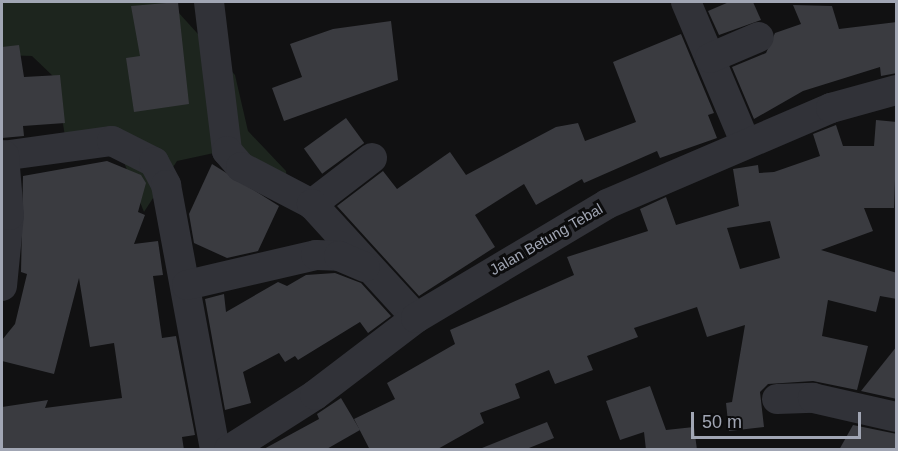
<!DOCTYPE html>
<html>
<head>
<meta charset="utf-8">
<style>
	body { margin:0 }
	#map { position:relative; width:898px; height:451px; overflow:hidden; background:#111112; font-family:Helvetica,sans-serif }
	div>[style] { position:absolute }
	.green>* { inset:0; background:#1d251e }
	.building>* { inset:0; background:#3a3b40; transform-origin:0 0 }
	.minor>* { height:30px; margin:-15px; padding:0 15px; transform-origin:15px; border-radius:15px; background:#313238 }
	span { translate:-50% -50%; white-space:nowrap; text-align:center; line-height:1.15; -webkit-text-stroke:6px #0c0c0d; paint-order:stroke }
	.street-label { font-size:15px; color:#a1a6b4 }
	.frame { position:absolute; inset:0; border:3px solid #a1a6b4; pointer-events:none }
	.scale { position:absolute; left:691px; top:412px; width:170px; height:27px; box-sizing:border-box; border:3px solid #a1a6b4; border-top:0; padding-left:8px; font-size:18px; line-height:21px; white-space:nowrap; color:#a1a6b4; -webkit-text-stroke:4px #0c0c0d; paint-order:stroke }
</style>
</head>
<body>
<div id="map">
	<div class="green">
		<div style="clip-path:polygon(2px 2px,169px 2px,235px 75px,248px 131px,286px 171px,289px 195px,214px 153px,177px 161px,144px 212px,117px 145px,66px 143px,56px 79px,32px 56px,2px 55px)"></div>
	</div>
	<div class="building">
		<div style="clip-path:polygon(178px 2px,189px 104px,134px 112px,126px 58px,140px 56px,131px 6px)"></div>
		<div style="clip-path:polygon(729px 2px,753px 2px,761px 20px,719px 35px,708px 11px)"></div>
		<div style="clip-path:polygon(793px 5px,832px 6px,839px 29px,897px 22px,897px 73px,881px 76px,880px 67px,803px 91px,754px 119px,732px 67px,766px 53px,775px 33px,801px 24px)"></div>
		<div style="clip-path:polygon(391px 21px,398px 80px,284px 121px,272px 88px,302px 77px,290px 44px,333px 29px)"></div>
		<div style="clip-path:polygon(681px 34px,714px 113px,708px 115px,717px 138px,660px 158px,657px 151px,584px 183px,582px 179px,536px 205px,524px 184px,475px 215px,495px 247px,419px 296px,337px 206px,383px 171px,397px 189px,450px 152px,466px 175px,556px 127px,578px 123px,585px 141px,636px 122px,613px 62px)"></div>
		<div style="clip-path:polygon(19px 45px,24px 77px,60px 75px,65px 123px,23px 126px,24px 136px,2px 138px,2px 47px)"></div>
		<div style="left:346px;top:118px;width:31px;height:52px;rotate:54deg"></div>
		<div style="clip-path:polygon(evenodd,876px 120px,897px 122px,894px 208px,864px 208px,873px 231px,821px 250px,897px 273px,897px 299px,880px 296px,876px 312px,828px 300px,822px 336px,868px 346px,857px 390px,813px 381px,768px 384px,760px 392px,764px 427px,729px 431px,726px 403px,732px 402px,745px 325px,707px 337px,697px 307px,634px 328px,638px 337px,587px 356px,593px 370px,555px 384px,549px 370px,515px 384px,520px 398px,480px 413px,484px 423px,436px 450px,370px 450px,354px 419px,395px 399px,387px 383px,455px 344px,450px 330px,574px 275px,567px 257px,648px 231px,640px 209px,666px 197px,676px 225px,739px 206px,733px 169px,758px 165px,759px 173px,774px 172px,820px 156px,813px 134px,836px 125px,843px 146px,874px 146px,876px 120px,770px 221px,780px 258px,740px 269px,727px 228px,770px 221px)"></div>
		<div style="clip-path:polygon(107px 161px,141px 175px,146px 183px,138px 212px,145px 215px,134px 244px,158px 241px,163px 275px,153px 276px,162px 338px,176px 336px,195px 435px,182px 437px,184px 450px,2px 450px,2px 407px,48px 400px,45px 408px,122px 398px,114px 343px,90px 347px,79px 278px,54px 374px,2px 361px,2px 340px,15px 324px,27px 274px,21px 272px,23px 176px)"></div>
		<div style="clip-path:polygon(212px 164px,279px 206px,258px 251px,227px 258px,194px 243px,189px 214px)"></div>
		<div style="clip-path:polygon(335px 273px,361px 283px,391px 316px,368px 333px,360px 322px,298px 360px,295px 356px,285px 362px,279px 353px,243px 372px,251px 403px,225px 410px,205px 299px,224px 294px,226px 312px,278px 282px,287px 286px,306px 275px)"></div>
		<div style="clip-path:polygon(897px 346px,897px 399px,861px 391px)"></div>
		<div style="clip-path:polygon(650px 386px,666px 430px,694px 427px,697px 450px,646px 450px,644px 432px,620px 440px,606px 401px)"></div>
		<div style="clip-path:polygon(341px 398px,360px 430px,325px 450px,262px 450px,319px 419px,317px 414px)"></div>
		<div style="clip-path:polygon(547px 422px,554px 438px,524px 450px,477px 450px)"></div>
		<div style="clip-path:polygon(853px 425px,897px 434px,897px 450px,839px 450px)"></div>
	</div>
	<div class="minor">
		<div style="left:209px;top:2px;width:150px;rotate:83.1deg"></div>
		<div style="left:227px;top:151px;width:21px;rotate:49deg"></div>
		<div style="left:241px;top:167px;width:80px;rotate:27.5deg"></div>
		<div style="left:686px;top:2px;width:152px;rotate:67.1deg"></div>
		<div style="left:710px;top:58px;width:53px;rotate:-23.2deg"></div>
		<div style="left:2px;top:156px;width:111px;rotate:-7.8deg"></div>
		<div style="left:112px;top:141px;width:47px;rotate:26.6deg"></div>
		<div style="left:154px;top:162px;width:26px;rotate:62deg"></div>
		<div style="left:166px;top:185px;width:269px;rotate:79.5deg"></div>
		<div style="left:372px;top:158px;width:76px;rotate:142.5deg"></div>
		<div style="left:312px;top:204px;width:154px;rotate:47.6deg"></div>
		<div style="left:187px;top:285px;width:132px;rotate:-13.1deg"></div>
		<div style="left:316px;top:255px;width:23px;rotate:2deg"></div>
		<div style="left:339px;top:256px;width:28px;rotate:23deg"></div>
		<div style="left:2px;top:286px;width:71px;rotate:-84.4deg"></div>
		<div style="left:9px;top:215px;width:60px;rotate:-94.8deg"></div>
		<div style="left:777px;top:399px;width:36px;rotate:-2deg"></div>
		<div style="left:813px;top:398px;width:85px;rotate:12.9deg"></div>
		<div style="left:229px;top:450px;width:102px;rotate:-32.6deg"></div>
		<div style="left:315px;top:395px;width:127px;rotate:-37.3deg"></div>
		<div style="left:416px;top:318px;width:222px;rotate:-30.8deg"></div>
		<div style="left:607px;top:204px;width:244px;rotate:-23.2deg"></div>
		<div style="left:831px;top:108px;width:67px;rotate:-15.5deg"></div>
	</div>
	<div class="street-label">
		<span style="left:546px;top:239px;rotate:-30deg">Jalan Betung Tebal</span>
	</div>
	<div class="frame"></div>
	<div class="scale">50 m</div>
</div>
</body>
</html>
